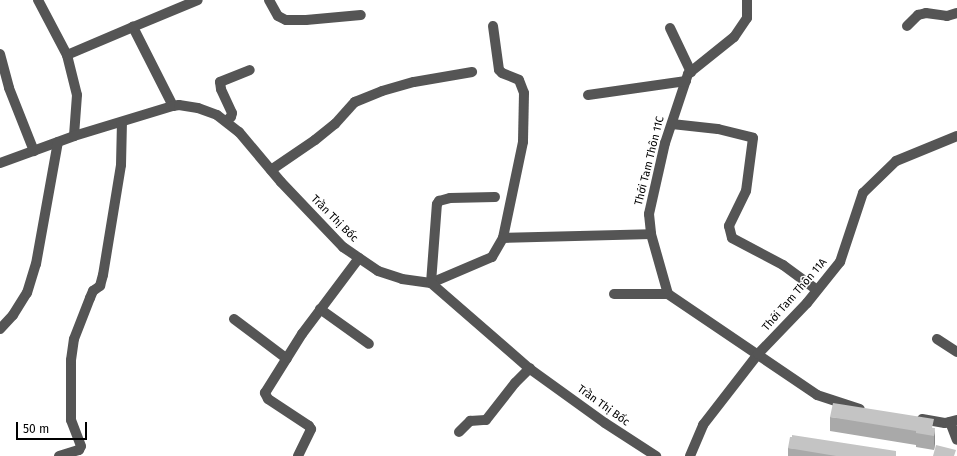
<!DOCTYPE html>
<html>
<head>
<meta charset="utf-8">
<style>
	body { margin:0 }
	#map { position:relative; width:957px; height:456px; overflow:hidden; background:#fff; font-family:"Fira Sans",sans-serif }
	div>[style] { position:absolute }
	.minor>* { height:10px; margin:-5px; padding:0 5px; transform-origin:5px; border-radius:5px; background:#555 }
	.wall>* { inset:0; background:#a9a9a9 }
	.shaded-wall>* { inset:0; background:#898989 }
	.building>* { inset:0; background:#c4c4c4 }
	span { translate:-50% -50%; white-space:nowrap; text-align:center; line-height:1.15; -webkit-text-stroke:3px #fff; paint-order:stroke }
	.street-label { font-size:11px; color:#000 }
	.scale { position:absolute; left:16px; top:422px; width:71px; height:18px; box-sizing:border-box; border:2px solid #000; border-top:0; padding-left:5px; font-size:12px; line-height:14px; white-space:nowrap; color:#000; -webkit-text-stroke:3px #fff; paint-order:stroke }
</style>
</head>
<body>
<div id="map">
	<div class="minor">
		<div style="left:38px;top:0;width:62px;rotate:62.2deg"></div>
		<div style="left:67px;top:55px;width:41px;rotate:76deg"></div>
		<div style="left:77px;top:95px;width:41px;rotate:94.2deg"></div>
		<div style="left:269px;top:0;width:18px;rotate:61deg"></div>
		<div style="left:278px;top:16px;width:9px;rotate:27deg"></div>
		<div style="left:286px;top:20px;width:20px"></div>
		<div style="left:306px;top:20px;width:55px;rotate:-5.2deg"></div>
		<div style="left:747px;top:0;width:18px;rotate:90deg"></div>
		<div style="left:747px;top:18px;width:23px;rotate:124deg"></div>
		<div style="left:734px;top:37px;width:59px;rotate:141.2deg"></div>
		<div style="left:688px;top:74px;width:73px;rotate:108.4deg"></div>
		<div style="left:665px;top:143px;width:73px;rotate:102.7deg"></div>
		<div style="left:649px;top:214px;width:20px;rotate:84deg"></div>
		<div style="left:651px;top:234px;width:62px;rotate:74.2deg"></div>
		<div style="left:668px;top:294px;width:180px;rotate:34.1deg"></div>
		<div style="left:817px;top:395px;width:45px;rotate:18deg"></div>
		<div style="left:493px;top:26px;width:44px;rotate:82.2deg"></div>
		<div style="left:499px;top:70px;width:4px;rotate:45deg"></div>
		<div style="left:502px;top:73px;width:18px;rotate:22deg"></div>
		<div style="left:519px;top:80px;width:14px;rotate:69deg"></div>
		<div style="left:524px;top:93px;width:49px;rotate:91.2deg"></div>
		<div style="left:523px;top:142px;width:98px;rotate:101.8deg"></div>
		<div style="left:503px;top:238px;width:22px;rotate:120deg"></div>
		<div style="left:492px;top:257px;width:66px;rotate:156.9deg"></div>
		<div style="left:431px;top:283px;width:79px;rotate:-85.7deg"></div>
		<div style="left:437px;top:204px;width:4px;rotate:-56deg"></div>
		<div style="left:439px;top:201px;width:11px;rotate:-15deg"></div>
		<div style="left:450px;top:198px;width:45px;rotate:-1.3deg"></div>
		<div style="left:907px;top:26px;width:16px;rotate:-45deg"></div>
		<div style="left:918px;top:15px;width:8px;rotate:-14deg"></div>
		<div style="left:926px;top:13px;width:21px;rotate:8deg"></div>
		<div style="left:947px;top:16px;width:10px;rotate:-17deg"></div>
		<div style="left:670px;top:28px;width:49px;rotate:64.5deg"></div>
		<div style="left:0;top:54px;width:35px;rotate:75deg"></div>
		<div style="left:9px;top:88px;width:68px;rotate:68.4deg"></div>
		<div style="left:67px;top:55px;width:72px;rotate:-23deg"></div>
		<div style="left:588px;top:95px;width:99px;rotate:-8.1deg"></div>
		<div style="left:173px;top:106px;width:89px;rotate:-116.9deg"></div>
		<div style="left:133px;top:27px;width:70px;rotate:-22.6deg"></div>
		<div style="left:226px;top:121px;width:6px;rotate:-39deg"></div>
		<div style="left:231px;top:117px;width:4px;rotate:-76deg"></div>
		<div style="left:232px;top:113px;width:26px;rotate:-115deg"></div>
		<div style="left:221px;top:89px;width:7px;rotate:-98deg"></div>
		<div style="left:220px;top:82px;width:32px;rotate:-22deg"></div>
		<div style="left:672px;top:124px;width:46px;rotate:6.2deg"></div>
		<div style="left:718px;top:129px;width:36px;rotate:14deg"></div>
		<div style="left:753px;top:138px;width:53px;rotate:97.5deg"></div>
		<div style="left:746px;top:191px;width:39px;rotate:116deg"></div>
		<div style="left:729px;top:226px;width:12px;rotate:76deg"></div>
		<div style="left:732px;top:238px;width:58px;rotate:27.9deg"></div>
		<div style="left:783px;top:265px;width:42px;rotate:36.3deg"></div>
		<div style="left:0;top:163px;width:79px;rotate:-20deg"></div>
		<div style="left:74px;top:136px;width:103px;rotate:-16.9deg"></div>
		<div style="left:173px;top:106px;width:6px;rotate:-9deg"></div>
		<div style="left:179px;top:105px;width:19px;rotate:9deg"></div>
		<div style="left:198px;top:108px;width:20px;rotate:20deg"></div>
		<div style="left:217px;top:115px;width:28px;rotate:38deg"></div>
		<div style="left:239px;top:132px;width:65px;rotate:50deg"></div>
		<div style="left:281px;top:182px;width:90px;rotate:46.4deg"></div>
		<div style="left:343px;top:247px;width:42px;rotate:34.4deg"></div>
		<div style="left:378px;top:271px;width:25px;rotate:18deg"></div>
		<div style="left:402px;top:279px;width:29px;rotate:8deg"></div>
		<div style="left:431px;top:283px;width:131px;rotate:41deg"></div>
		<div style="left:530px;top:369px;width:92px;rotate:35.8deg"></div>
		<div style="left:605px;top:423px;width:61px;rotate:32.9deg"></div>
		<div style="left:271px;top:170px;width:53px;rotate:-34.3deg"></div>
		<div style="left:315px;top:140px;width:26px;rotate:-39deg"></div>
		<div style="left:335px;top:124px;width:30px;rotate:-48deg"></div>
		<div style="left:355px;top:102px;width:29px;rotate:-22deg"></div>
		<div style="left:382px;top:91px;width:33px;rotate:-16deg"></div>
		<div style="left:414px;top:82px;width:59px;rotate:-9.8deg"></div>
		<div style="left:503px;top:238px;width:148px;rotate:-1.5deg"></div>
		<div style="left:614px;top:294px;width:54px"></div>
		<div style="left:320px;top:309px;width:60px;rotate:35.5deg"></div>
		<div style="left:234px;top:319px;width:66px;rotate:37deg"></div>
		<div style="left:0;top:329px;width:19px;rotate:-47deg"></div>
		<div style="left:13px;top:315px;width:26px;rotate:-58deg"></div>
		<div style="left:27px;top:293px;width:30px;rotate:-73deg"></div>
		<div style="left:36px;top:264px;width:124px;rotate:-79.8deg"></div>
		<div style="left:937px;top:339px;width:24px;rotate:33deg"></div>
		<div style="left:922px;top:419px;width:23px;rotate:10deg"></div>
		<div style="left:945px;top:423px;width:12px;rotate:-14deg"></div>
		<div style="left:950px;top:422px;width:19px;rotate:69deg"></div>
		<div style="left:459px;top:432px;width:16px;rotate:-45deg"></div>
		<div style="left:470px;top:421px;width:16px;rotate:-4deg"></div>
		<div style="left:486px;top:420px;width:47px;rotate:-51.9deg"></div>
		<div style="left:515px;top:383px;width:21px;rotate:-45deg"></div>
		<div style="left:59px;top:456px;width:21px;rotate:-17deg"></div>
		<div style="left:79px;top:450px;width:4px;rotate:-63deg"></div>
		<div style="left:81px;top:446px;width:28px;rotate:-111deg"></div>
		<div style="left:71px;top:420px;width:60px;rotate:-90deg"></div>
		<div style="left:71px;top:360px;width:21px;rotate:-82deg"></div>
		<div style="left:74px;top:339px;width:44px;rotate:-68.7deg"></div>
		<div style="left:90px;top:298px;width:8px;rotate:-67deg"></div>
		<div style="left:93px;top:291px;width:9px;rotate:-36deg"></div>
		<div style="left:100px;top:286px;width:11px;rotate:-75deg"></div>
		<div style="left:103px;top:275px;width:111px;rotate:-80.7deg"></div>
		<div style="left:121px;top:165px;width:43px;rotate:-88.7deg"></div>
		<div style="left:298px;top:456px;width:30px;rotate:-64deg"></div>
		<div style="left:311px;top:429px;width:4px;rotate:-124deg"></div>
		<div style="left:309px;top:426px;width:49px;rotate:-146.6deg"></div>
		<div style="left:268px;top:399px;width:7px;rotate:-117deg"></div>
		<div style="left:265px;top:393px;width:70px;rotate:-57.9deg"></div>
		<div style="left:302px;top:334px;width:95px;rotate:-53.1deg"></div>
		<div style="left:690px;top:456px;width:34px;rotate:-67deg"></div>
		<div style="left:703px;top:425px;width:90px;rotate:-52.2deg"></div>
		<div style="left:758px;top:354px;width:71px;rotate:-46.1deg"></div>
		<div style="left:807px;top:303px;width:53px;rotate:-51.2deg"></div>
		<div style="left:840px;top:262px;width:73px;rotate:-71.6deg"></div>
		<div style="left:863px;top:193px;width:46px;rotate:-44.1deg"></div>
		<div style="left:896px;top:161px;width:66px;rotate:-22.3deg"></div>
	</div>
	<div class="wall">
		<div style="clip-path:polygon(830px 417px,934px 428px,935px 443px,934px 450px,916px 447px,916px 445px,830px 431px)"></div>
		<div style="clip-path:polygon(788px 448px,896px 456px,788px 456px)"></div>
	</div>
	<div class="shaded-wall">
		<div style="clip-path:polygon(935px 428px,935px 443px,934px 450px,934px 436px)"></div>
	</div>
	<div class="building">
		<div style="clip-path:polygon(833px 403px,934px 419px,932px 428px,935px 428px,934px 436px,916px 433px,916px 431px,830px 417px)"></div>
		<div style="clip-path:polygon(792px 435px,896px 451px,896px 456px,836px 456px,788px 448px,790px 437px,792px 437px)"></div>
		<div style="clip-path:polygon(936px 445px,956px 450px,954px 456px,933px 456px)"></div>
	</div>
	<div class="street-label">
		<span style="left:650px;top:161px;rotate:-76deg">Thới Tam Thôn 11C</span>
		<span style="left:334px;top:219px;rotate:45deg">Trần Thị Bốc</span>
		<span style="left:795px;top:295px;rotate:-49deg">Thới Tam Thôn 11A</span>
		<span style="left:603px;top:406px;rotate:36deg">Trần Thị Bốc</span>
	</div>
	<div class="scale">50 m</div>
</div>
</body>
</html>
